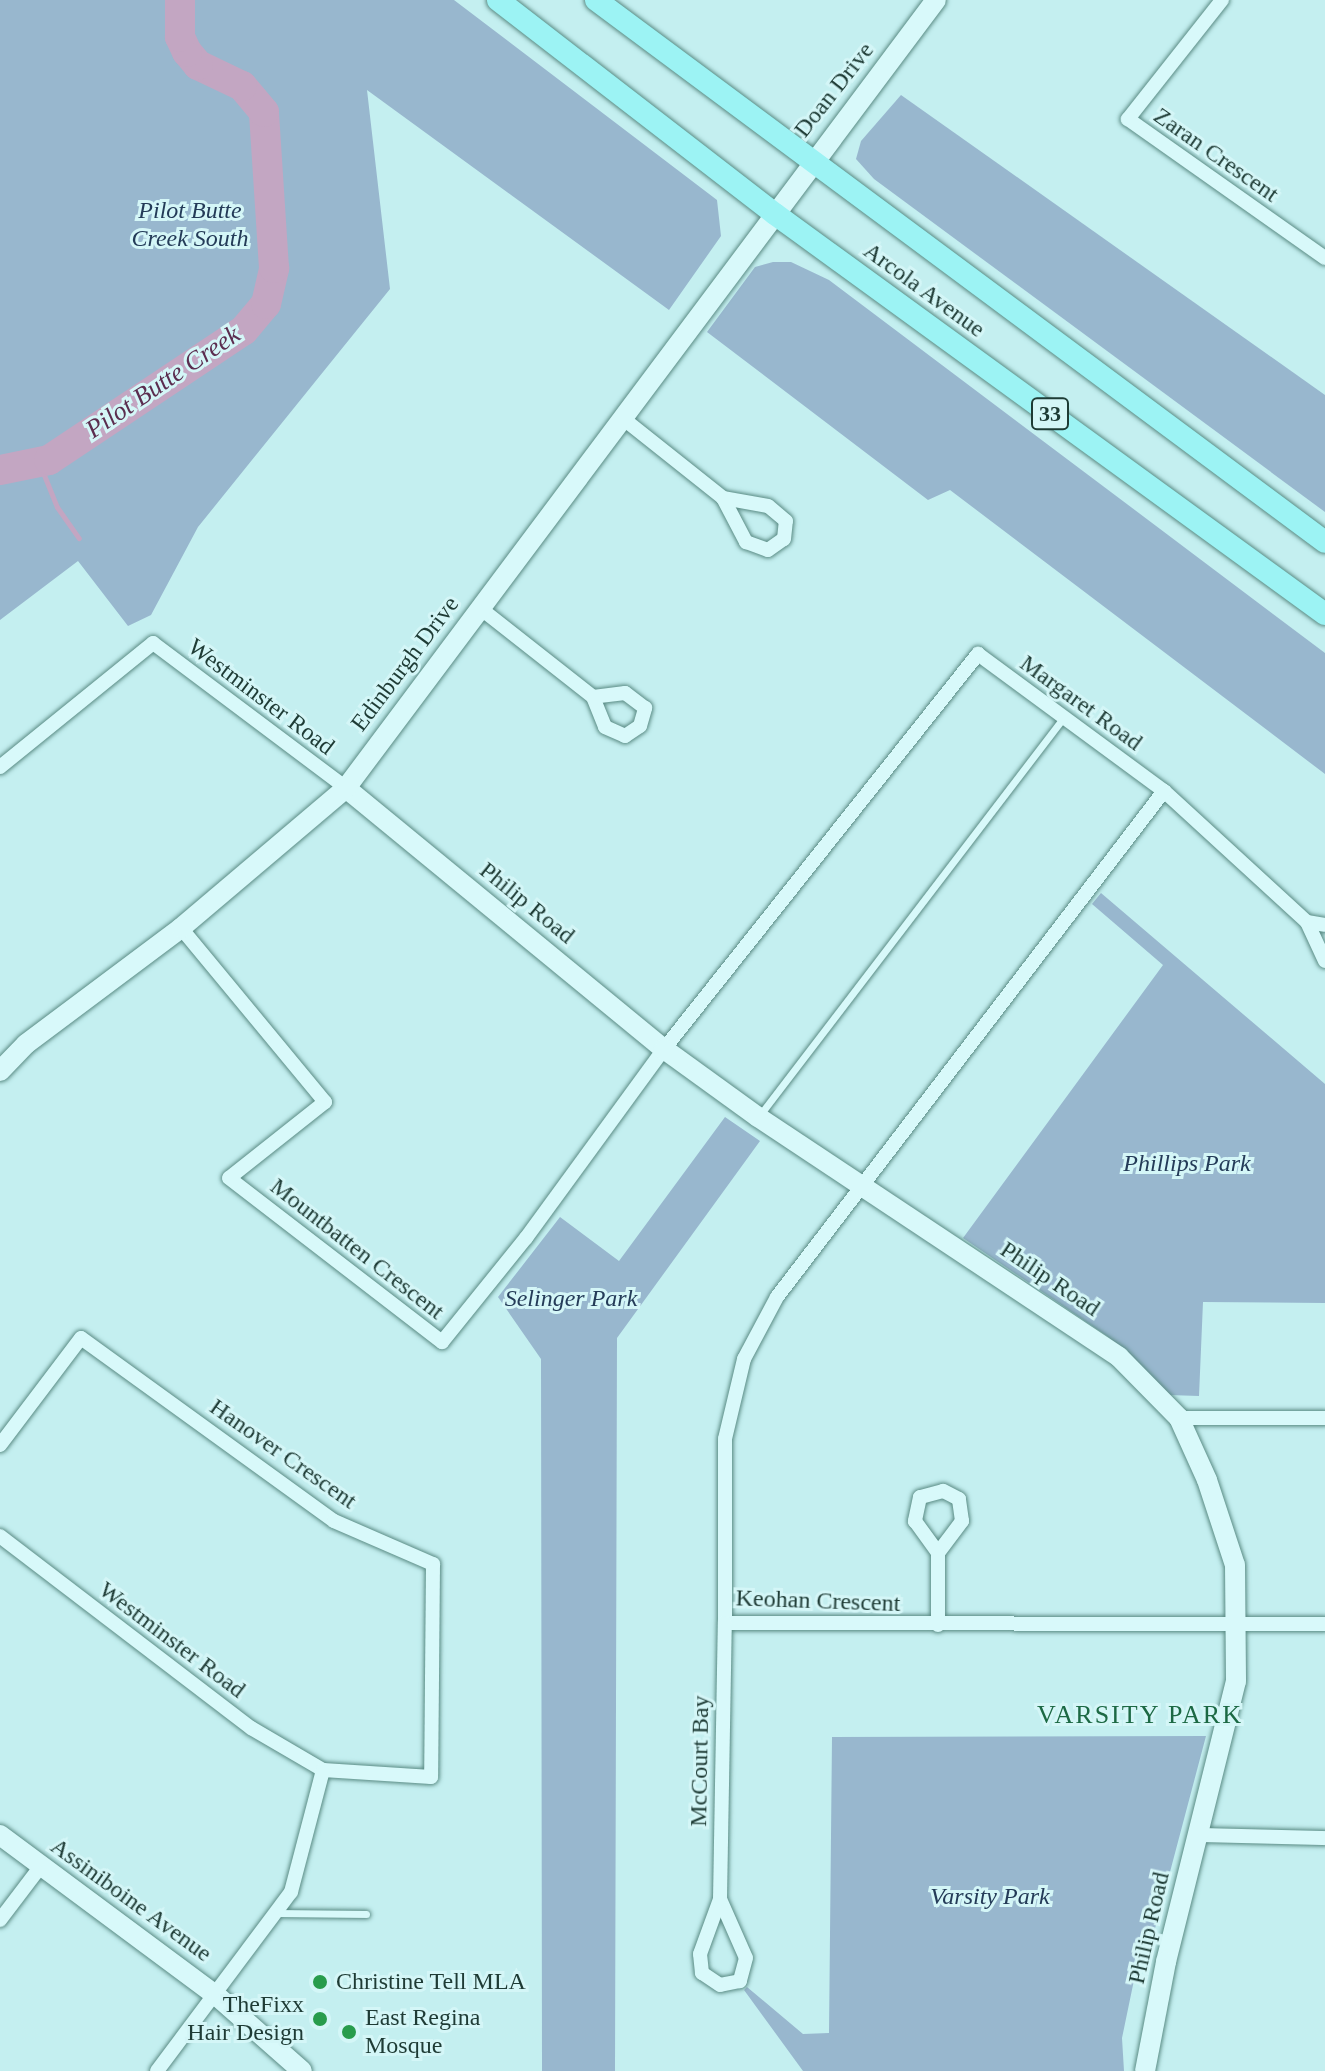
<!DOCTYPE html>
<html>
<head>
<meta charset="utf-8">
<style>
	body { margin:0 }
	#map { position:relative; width:1325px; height:2071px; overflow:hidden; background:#c4eff0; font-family:"Times New Roman",serif }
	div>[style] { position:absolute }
	.green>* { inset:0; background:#98b7ce }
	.stream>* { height:5px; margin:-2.5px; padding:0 2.5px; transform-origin:2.5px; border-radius:2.5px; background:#c3a6c2 }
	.river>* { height:30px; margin:-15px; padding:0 15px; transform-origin:15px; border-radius:15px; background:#c3a6c2 }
	.roads { filter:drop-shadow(0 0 2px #5a8b84) drop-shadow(0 0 2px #5a8b84) }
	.lane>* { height:7px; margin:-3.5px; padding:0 3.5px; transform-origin:3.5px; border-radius:3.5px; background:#d8f9fa }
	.street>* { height:14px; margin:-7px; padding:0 7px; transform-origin:7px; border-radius:7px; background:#d8f9fa }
	.secondary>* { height:20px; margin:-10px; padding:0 10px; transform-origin:10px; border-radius:10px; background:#d8f9fa }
	.primary>* { height:22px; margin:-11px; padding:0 11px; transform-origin:11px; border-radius:11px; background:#9cf3f4 }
	.dots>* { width:22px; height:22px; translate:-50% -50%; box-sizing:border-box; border:4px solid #d4f6f7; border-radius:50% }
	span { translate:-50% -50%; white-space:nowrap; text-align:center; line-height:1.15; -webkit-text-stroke:6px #d4f6f7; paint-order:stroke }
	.shield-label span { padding:2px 6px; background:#d4f6f7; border:2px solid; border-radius:6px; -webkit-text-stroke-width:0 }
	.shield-label { font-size:22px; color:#1e3b35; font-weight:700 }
	.street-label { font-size:24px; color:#1e3b35 }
	.park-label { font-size:24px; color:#243b58; font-style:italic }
	.poi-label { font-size:24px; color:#1e3b35 }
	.left { translate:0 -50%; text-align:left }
	.right { translate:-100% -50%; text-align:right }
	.water-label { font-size:26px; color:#5b2d4f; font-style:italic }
	.neighbourhood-label { font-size:26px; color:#1c6944; letter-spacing:2px }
</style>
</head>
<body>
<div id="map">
	<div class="green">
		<div style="clip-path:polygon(0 0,454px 0,717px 200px,721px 236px,669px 310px,367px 90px,390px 289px,198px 527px,151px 615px,128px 626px,78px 561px,0 620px)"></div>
		<div style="clip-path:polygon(901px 95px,1325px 395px,1325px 512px,874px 179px,856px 159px,861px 141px)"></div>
		<div style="clip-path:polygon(773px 262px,791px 262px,829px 280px,1325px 653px,1325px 774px,950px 490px,928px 500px,707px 332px,755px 267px)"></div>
		<div style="clip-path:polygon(1101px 893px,1325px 1084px,1325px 1303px,1203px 1302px,1199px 1396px,1169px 1395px,1107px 1336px,963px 1238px,1163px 965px,1092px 904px)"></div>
		<div style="clip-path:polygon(725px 1117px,760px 1141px,617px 1338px,615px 2071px,542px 2071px,541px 1359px,498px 1297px,560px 1217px,619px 1261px)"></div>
		<div style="clip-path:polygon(1206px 1736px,1152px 1940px,1139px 1956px,1122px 2038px,1124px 2071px,803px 2071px,744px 1990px,747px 1987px,803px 2034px,829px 2033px,832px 1737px)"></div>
	</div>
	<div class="stream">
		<div style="left:32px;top:466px;width:11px;rotate:22deg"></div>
		<div style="left:42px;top:470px;width:40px;rotate:68deg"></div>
		<div style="left:57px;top:507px;width:38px;rotate:55deg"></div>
	</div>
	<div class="river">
		<div style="left:0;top:470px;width:50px;rotate:-11.5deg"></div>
		<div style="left:49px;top:460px;width:234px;rotate:-33.7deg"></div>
		<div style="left:244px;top:330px;width:34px;rotate:-50deg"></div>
		<div style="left:266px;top:304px;width:37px;rotate:-77deg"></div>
		<div style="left:274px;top:268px;width:156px;rotate:-93.7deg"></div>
		<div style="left:264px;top:112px;width:34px;rotate:-130deg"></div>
		<div style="left:242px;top:86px;width:49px;rotate:-154.5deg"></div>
		<div style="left:198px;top:65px;width:17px;rotate:-130deg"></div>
		<div style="left:187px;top:52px;width:17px;rotate:-115deg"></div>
		<div style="left:180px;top:37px;width:37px;rotate:-90deg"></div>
	</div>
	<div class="roads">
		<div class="lane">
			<div style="left:759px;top:1116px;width:502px;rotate:-52.61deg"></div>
			<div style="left:278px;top:1913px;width:88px;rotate:0.7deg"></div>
		</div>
		<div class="street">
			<div style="left:1222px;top:0;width:152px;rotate:128.3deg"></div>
			<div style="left:1128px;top:119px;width:241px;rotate:35.2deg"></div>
			<div style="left:625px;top:420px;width:125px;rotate:38.5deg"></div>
			<div style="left:723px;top:498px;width:50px;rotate:62.4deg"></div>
			<div style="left:746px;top:542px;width:23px;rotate:20deg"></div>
			<div style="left:768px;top:550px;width:19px;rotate:-35deg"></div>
			<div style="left:784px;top:539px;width:18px;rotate:-84deg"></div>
			<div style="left:786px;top:521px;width:23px;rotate:-140deg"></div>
			<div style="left:768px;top:506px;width:46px;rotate:-169.9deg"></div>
			<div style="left:480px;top:608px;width:144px;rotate:38.2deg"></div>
			<div style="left:593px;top:697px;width:32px;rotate:68deg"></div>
			<div style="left:605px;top:727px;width:22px;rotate:24deg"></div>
			<div style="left:625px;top:736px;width:18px;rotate:-34deg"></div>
			<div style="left:640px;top:726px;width:19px;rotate:-74deg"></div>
			<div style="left:645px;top:708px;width:25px;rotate:-143deg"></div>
			<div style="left:625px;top:693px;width:32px;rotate:173deg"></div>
			<div style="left:0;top:767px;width:197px;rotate:-39deg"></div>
			<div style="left:153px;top:643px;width:241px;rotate:36.9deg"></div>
			<div style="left:1164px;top:791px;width:194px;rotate:42.5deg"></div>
			<div style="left:1307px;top:922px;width:43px;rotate:65.2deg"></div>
			<div style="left:1307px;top:922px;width:18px;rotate:9deg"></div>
			<div style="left:181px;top:928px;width:226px;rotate:50.4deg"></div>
			<div style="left:325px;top:1102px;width:122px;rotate:141.6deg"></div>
			<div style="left:229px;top:1178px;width:269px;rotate:37.6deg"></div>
			<div style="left:442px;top:1342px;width:134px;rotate:-51.1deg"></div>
			<div style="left:526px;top:1238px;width:234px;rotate:-53.9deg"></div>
			<div style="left:664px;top:1049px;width:505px;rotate:-51.52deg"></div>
			<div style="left:978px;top:654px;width:231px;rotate:36.4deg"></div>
			<div style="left:1164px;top:791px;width:637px;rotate:127.41deg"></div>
			<div style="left:777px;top:1297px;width:70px;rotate:118deg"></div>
			<div style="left:744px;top:1359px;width:82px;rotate:103.4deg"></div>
			<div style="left:725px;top:1439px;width:184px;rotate:90deg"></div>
			<div style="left:725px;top:1623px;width:600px;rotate:0.1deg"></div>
			<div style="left:1179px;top:1418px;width:146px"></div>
			<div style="left:0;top:1445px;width:134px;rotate:-52.9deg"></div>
			<div style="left:81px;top:1338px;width:312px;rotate:35.9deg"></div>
			<div style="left:334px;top:1521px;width:108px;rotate:23.5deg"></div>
			<div style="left:433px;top:1564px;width:213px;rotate:90.5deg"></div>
			<div style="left:431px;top:1777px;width:108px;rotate:-176.3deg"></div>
			<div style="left:323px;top:1770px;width:83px;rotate:-149.7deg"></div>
			<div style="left:251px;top:1728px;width:316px;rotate:-142.6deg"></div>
			<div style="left:938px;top:1553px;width:40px;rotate:-53deg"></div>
			<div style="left:962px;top:1521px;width:22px;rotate:-98deg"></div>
			<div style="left:959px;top:1499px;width:18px;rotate:-153deg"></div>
			<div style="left:943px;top:1491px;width:24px;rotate:165deg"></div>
			<div style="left:920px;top:1497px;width:25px;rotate:102deg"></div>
			<div style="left:915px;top:1521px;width:39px;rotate:54deg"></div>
			<div style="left:938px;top:1553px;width:72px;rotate:90deg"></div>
			<div style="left:1198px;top:1835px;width:127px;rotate:1.4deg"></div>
			<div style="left:720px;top:1899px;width:64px;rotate:66.2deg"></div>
			<div style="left:746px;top:1958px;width:24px;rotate:105deg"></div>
			<div style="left:740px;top:1981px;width:20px;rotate:169deg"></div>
			<div style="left:720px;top:1985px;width:22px;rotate:-146deg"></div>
			<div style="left:702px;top:1973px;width:19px;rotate:-96deg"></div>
			<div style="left:700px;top:1954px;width:59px;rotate:-70deg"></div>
			<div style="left:720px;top:1899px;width:276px;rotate:-89deg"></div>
			<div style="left:0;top:1920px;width:68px;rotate:-52.8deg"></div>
			<div style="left:157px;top:2071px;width:224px;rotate:-53.2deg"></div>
			<div style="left:291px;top:1892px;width:126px;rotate:-75.3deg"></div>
		</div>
		<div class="secondary">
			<div style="left:346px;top:788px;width:411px;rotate:39.4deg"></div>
			<div style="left:664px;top:1049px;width:116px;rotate:35.9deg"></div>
			<div style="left:758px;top:1117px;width:433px;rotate:33.6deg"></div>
			<div style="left:1119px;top:1357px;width:86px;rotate:45.5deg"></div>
			<div style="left:1179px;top:1418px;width:68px;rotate:65.7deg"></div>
			<div style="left:1207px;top:1480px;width:89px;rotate:71.8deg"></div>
			<div style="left:1235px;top:1565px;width:116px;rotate:89.5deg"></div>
			<div style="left:1236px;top:1681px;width:290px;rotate:104deg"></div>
			<div style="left:1166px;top:1962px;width:111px;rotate:100.9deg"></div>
			<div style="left:0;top:1071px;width:37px;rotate:-46deg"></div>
			<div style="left:26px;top:1044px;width:194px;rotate:-36.8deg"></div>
			<div style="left:181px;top:928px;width:216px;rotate:-40.3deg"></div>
			<div style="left:346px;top:788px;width:984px;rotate:-53.18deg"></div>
			<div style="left:0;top:1835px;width:270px;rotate:36.6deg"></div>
			<div style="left:217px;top:1996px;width:113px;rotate:41.4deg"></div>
		</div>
		<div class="primary">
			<div style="left:498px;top:0;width:350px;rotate:37.7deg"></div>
			<div style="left:775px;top:214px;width:680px;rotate:36.03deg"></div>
			<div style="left:596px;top:0;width:908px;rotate:36.63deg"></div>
		</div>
	</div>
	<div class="dots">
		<div style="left:320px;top:1982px;background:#289c4c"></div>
		<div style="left:320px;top:2019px;background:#289c4c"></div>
		<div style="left:349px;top:2032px;background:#289c4c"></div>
	</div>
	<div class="shield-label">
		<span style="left:1050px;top:414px">33</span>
	</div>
	<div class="street-label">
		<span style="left:834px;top:90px;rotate:-52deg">Doan Drive</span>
		<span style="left:1216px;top:155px;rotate:35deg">Zaran Crescent</span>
		<span style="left:924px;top:290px;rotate:36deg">Arcola Avenue</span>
		<span style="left:405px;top:664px;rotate:-53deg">Edinburgh Drive</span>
		<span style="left:261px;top:697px;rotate:37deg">Westminster Road</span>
		<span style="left:1081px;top:703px;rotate:36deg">Margaret Road</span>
		<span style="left:527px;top:903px;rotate:39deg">Philip Road</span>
		<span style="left:357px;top:1249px;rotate:38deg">Mountbatten Crescent</span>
		<span style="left:1050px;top:1279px;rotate:34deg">Philip Road</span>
		<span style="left:283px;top:1454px;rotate:35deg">Hanover Crescent</span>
		<span style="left:818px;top:1601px;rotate:2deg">Keohan Crescent</span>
		<span style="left:172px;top:1640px;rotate:37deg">Westminster Road</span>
		<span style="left:700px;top:1761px;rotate:-89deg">McCourt Bay</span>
		<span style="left:131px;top:1900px;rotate:36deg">Assiniboine Avenue</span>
		<span style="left:1149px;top:1928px;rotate:-77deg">Philip Road</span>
	</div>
	<div class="park-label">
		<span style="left:190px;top:225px">Pilot Butte<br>Creek South</span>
		<span style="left:1187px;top:1164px">Phillips Park</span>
		<span style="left:571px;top:1299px">Selinger Park</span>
		<span style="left:990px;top:1897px">Varsity Park</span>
	</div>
	<div class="poi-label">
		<span class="left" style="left:336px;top:1982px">Christine Tell MLA</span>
		<span class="right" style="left:304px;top:2019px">TheFixx<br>Hair Design</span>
		<span class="left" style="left:365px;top:2032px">East Regina<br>Mosque</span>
	</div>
	<div class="water-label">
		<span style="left:163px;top:382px;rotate:-34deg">Pilot Butte Creek</span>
	</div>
	<div class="neighbourhood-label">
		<span style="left:1140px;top:1715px">VARSITY PARK</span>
	</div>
</div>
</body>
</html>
